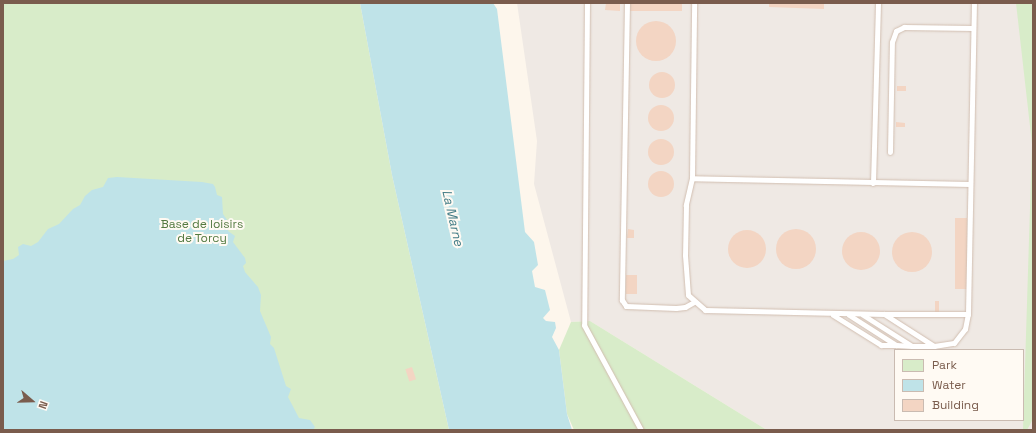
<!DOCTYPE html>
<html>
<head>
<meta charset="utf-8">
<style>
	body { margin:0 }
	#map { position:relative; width:1036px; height:433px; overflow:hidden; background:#fdf6ec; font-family:"Space Grotesk",sans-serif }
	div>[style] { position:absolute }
	.industrial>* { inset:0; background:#efe9e4 }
	.green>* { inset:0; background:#d8ecc9 }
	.water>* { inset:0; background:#bfe3e8 }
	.building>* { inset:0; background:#f3d5c3; transform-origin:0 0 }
	.round { border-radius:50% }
	.roads { filter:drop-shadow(0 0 1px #d1beb0) drop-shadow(0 0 1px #d1beb0) }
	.lane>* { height:5px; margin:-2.5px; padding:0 2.5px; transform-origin:2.5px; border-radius:2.5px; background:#fff }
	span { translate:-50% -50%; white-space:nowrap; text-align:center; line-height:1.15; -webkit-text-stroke:4px #fffaf3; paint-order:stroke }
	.park-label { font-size:12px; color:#537a41 }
	.water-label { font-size:13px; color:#437c86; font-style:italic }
	.frame { position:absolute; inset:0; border:4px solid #7a5c4d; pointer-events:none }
	.legend { position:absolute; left:894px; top:349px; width:130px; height:72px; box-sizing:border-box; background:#fffaf3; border:1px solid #cabbb1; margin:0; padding:5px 7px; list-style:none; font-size:12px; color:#7a5c4d }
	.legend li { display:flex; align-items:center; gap:8px; height:20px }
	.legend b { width:20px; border:1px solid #cabbb1 }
	.north { position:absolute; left:12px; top:381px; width:40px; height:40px; -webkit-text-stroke:3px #fffaf3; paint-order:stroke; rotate:110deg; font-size:11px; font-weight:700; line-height:16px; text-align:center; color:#7a5c4d }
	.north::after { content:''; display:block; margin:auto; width:14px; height:18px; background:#7a5c4d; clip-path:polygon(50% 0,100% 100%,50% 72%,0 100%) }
</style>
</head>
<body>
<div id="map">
	<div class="industrial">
		<div style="clip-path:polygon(evenodd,517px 3px,1033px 3px,1033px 430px,767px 430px,590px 321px,571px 322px,534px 184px,537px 141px,517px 3px,895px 350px,1023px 350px,1023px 420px,895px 420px,895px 350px)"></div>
	</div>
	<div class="green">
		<div style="clip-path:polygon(3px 3px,360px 3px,392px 175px,449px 430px,3px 430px)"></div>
		<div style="clip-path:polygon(1016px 3px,1033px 3px,1033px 419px,1027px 430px,1023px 430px,1032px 144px)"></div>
		<div style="clip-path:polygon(590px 321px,767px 430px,574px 430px,567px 414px,559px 350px,571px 322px)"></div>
	</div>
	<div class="water">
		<div style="clip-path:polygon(360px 3px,493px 3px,497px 9px,525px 232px,534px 242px,538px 265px,532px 271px,535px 287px,545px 290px,550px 310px,543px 318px,546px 321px,555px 322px,556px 328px,552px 337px,559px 350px,567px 414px,572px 430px,449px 430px,392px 175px)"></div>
		<div style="clip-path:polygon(117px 177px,202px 182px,213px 184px,215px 187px,217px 195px,222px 197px,223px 214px,230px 224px,228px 231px,235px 236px,233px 242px,245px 258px,246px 263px,243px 266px,245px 272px,258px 287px,261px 295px,260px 311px,271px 337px,270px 344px,274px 348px,286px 386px,291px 389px,288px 397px,299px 418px,310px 420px,315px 427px,313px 430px,3px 430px,3px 261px,13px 259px,19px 255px,18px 247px,23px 244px,31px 246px,38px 242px,48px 229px,59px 224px,73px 209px,80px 205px,85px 196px,92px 190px,103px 187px,108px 178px)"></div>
	</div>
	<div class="building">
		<div style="clip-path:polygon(606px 3px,620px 3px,620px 11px,605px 10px)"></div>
		<div style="left:630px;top:3px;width:52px;height:8px"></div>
		<div style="clip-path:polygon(769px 3px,824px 3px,824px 9px,769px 7px)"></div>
		<div class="round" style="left:636px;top:21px;width:40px;height:40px"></div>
		<div class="round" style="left:649px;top:72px;width:26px;height:26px"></div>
		<div style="left:897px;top:86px;width:9px;height:5px"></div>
		<div class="round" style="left:648px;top:105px;width:26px;height:26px"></div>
		<div style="clip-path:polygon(896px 122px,905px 123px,905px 127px,896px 127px)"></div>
		<div class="round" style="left:648px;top:139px;width:26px;height:26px"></div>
		<div class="round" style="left:648px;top:171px;width:26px;height:26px"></div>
		<div style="left:955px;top:218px;width:12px;height:71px"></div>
		<div class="round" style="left:776px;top:229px;width:40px;height:40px"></div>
		<div style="clip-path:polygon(628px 229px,634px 230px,634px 238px,627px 238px)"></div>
		<div class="round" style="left:728px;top:230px;width:38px;height:38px"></div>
		<div class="round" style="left:842px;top:232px;width:38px;height:38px"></div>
		<div class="round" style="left:892px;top:232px;width:40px;height:40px"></div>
		<div style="left:626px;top:275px;width:11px;height:19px"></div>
		<div style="left:935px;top:301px;width:4px;height:11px"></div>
		<div style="left:412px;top:367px;width:13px;height:7px;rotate:72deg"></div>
	</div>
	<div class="roads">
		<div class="lane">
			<div style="left:587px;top:3px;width:322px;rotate:90.5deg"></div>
			<div style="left:584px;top:325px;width:119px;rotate:61.5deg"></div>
			<div style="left:627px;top:3px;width:297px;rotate:91deg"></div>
			<div style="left:622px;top:300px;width:7px;rotate:56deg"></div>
			<div style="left:626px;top:306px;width:50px;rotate:2.3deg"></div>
			<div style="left:676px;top:308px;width:9px;rotate:-6deg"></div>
			<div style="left:685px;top:307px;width:10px;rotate:-29deg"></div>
			<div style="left:890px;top:152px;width:110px;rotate:-89deg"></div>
			<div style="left:892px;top:42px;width:12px;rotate:-70deg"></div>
			<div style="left:896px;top:31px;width:9px;rotate:-27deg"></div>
			<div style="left:904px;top:27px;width:69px;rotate:0.8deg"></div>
			<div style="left:692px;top:178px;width:175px;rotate:-89.3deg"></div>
			<div style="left:873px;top:183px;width:180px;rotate:-88.4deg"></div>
			<div style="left:970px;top:184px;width:278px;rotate:-178.8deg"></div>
			<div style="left:692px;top:178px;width:28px;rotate:103deg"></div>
			<div style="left:686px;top:205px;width:50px;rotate:91.1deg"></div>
			<div style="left:685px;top:255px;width:40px;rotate:85.7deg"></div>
			<div style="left:688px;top:295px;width:23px;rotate:41deg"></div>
			<div style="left:705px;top:310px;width:179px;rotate:1.3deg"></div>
			<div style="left:884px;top:314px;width:59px;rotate:32.6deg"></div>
			<div style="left:934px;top:346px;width:20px;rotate:-9deg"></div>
			<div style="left:954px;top:343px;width:18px;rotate:-52deg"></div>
			<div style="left:965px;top:329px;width:15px;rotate:-79deg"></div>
			<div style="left:968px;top:314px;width:311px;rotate:-88.9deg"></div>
			<div style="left:884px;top:314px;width:84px"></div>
			<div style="left:833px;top:315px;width:57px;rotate:32deg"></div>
			<div style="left:881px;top:345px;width:15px"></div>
			<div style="left:849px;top:315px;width:56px;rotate:32.6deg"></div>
			<div style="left:896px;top:345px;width:16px;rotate:4deg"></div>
			<div style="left:863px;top:315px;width:58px;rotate:32.3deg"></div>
			<div style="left:912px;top:346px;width:22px"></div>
		</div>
	</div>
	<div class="park-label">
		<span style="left:202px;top:232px">Base de loisirs<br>de Torcy</span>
	</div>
	<div class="water-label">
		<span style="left:452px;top:218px;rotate:77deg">La Marne</span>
	</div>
	<div class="frame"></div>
	<ul class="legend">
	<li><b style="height:11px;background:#d8ecc9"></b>Park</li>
	<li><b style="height:11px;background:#bfe3e8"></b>Water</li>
	<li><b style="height:11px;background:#f3d5c3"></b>Building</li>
	</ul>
	<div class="north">N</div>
</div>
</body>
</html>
